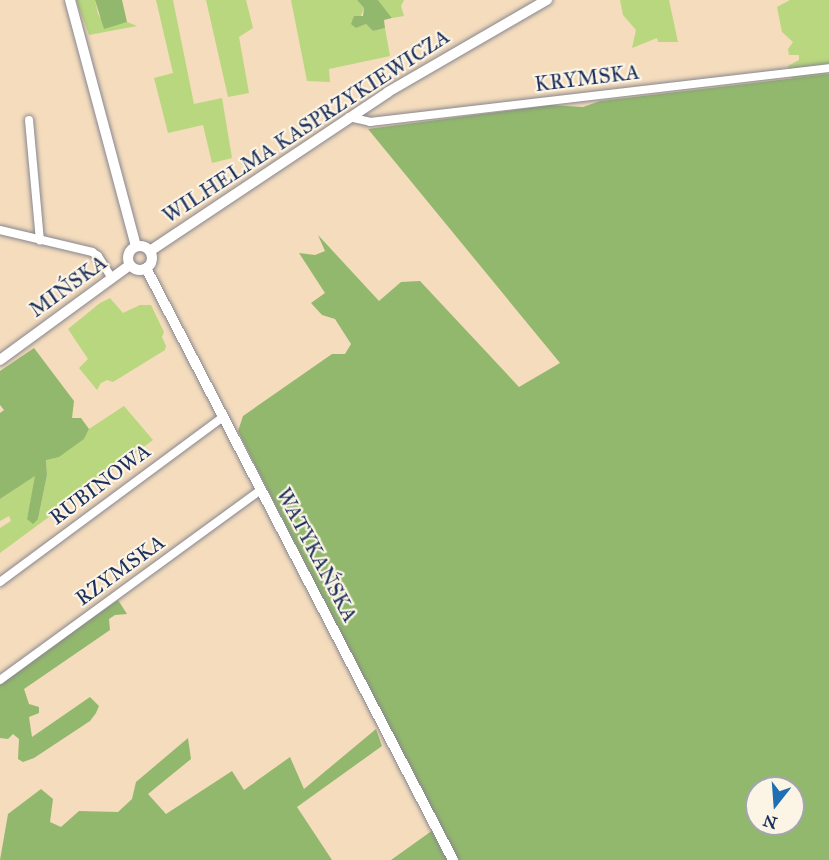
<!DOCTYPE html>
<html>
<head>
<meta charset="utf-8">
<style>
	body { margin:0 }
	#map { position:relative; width:829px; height:860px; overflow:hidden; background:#f4dcbd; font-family:"IM FELL Great Primer",serif }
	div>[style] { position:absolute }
	.green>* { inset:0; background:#b9d77e }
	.forest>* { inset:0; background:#92b86d }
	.roads { filter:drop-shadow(0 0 2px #88868e) drop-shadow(0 0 2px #88868e) }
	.street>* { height:8px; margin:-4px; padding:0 4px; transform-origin:4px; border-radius:4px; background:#fff }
	.secondary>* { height:10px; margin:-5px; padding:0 5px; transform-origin:5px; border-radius:5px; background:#fff }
	.secondary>.ring { margin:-5px; padding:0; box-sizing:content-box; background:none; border:10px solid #fff; border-radius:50% }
	span { translate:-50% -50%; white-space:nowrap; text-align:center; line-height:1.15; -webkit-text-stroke:4.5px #fcf5e5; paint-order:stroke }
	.street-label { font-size:21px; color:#1b2f5e }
	.north { position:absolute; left:745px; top:776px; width:60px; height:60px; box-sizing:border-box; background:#fcf5e5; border:2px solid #a2a6af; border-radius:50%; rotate:197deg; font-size:16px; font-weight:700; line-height:24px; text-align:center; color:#1b2f5e }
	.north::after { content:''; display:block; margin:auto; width:21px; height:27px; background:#1f6fb2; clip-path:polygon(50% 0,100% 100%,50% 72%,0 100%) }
</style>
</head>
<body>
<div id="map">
	<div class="green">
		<div style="clip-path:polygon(76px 0,95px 0,98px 14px,106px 27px,127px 22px,137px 26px,89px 35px)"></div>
		<div style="clip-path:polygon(156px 0,173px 0,194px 104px,222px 98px,232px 158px,212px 163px,203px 125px,168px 133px,154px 78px,173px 73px)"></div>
		<div style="clip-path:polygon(206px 0,246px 0,253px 28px,239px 37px,249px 93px,228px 97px)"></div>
		<div style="clip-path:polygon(291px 0,357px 0,364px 8px,356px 28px,366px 24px,373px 31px,385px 28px,390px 56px,329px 69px,330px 82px,307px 81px)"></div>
		<div style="clip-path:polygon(378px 0,404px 0,401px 6px,404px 16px,392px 18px)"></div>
		<div style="clip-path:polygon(620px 0,669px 0,678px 42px,658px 42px,657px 38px,632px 48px,636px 30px,623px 15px)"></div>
		<div style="clip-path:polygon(790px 0,829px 0,829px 69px,827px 74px,792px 79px,788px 66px,799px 60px,799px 55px,789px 55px,788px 49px,793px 42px,782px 32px,777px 7px)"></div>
		<div style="clip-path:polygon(110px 298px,123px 313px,140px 305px,151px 305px,164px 332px,162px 337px,166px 346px,165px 350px,113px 382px,107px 380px,101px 383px,97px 390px,79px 368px,88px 359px,68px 329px,100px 303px)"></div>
		<div style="clip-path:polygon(124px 406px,153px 440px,0 553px,0 528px,11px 521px,9px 516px,0 521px,0 499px,36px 475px,27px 519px,38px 519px,47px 475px,46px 459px,84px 439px,89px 429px)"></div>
	</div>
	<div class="forest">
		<div style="clip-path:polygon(95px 0,122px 0,127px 22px,104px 29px)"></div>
		<div style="clip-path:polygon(357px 0,378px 0,392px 18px,384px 20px,385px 28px,373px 31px,366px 24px,356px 28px,351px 24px,354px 16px,363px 16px,364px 8px)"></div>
		<div style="clip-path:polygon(evenodd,829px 74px,829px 860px,391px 860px,433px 830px,361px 675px,238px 431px,243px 416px,332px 354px,345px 354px,351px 344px,335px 319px,322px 315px,311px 303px,325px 293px,299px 253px,315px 255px,325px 251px,318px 235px,379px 301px,401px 282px,420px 281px,519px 387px,560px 363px,368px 129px,551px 105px,583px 107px,600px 101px,829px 74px,757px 788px,793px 788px,793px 824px,757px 824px,757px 788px)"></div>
		<div style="clip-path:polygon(34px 348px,74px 401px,72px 418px,81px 418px,89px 429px,84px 439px,59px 457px,46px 460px,47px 475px,38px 519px,33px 524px,27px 519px,35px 476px,0 499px,0 413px,4px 410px,0 405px,0 371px)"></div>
		<div style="clip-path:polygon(118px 600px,127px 614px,115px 615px,109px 619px,110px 630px,24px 689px,29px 704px,39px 707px,39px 713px,29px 717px,32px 737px,90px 697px,99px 706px,96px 713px,90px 721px,34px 758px,23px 762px,18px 759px,19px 739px,13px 734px,8px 739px,0 738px,0 682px)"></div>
		<div style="clip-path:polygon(376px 729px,382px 746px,297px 807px,332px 860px,0 860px,8px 814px,41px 789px,53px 799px,50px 822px,61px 827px,79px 811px,118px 812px,132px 799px,136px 782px,188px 738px,191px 759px,148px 794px,166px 814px,232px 771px,244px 790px,290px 757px,304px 789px)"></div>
	</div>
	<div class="roads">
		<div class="street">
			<div style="left:349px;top:117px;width:22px;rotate:13deg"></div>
			<div style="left:370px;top:122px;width:462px;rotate:-6.7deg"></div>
			<div style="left:29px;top:120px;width:121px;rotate:84.8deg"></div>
			<div style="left:0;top:230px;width:95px;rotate:13.4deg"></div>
			<div style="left:92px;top:252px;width:7px;rotate:34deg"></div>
			<div style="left:98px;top:256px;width:26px;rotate:58deg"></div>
			<div style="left:0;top:582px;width:277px;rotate:-36.5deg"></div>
			<div style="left:0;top:680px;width:323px;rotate:-36.1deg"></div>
		</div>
		<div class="secondary">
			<div style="left:70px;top:0;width:255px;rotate:75deg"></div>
			<div class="ring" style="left:128px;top:246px;width:14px;height:14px"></div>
			<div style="left:150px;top:251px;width:286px;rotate:-33.7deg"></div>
			<div style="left:388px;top:92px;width:184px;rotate:-30.1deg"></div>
			<div style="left:146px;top:268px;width:667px;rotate:62.59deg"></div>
			<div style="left:0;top:360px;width:161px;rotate:-36.2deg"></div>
		</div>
	</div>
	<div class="street-label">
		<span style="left:587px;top:78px;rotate:-7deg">KRYMSKA</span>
		<span style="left:306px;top:126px;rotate:-33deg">WILHELMA KASPRZYKIEWICZA</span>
		<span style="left:68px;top:286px;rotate:-36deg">MIŃSKA</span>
		<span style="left:100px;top:484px;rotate:-37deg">RUBINOWA</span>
		<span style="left:317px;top:555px;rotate:62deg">WATYKAŃSKA</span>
		<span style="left:120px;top:570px;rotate:-36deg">RZYMSKA</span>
	</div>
	<div class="north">N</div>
</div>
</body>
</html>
